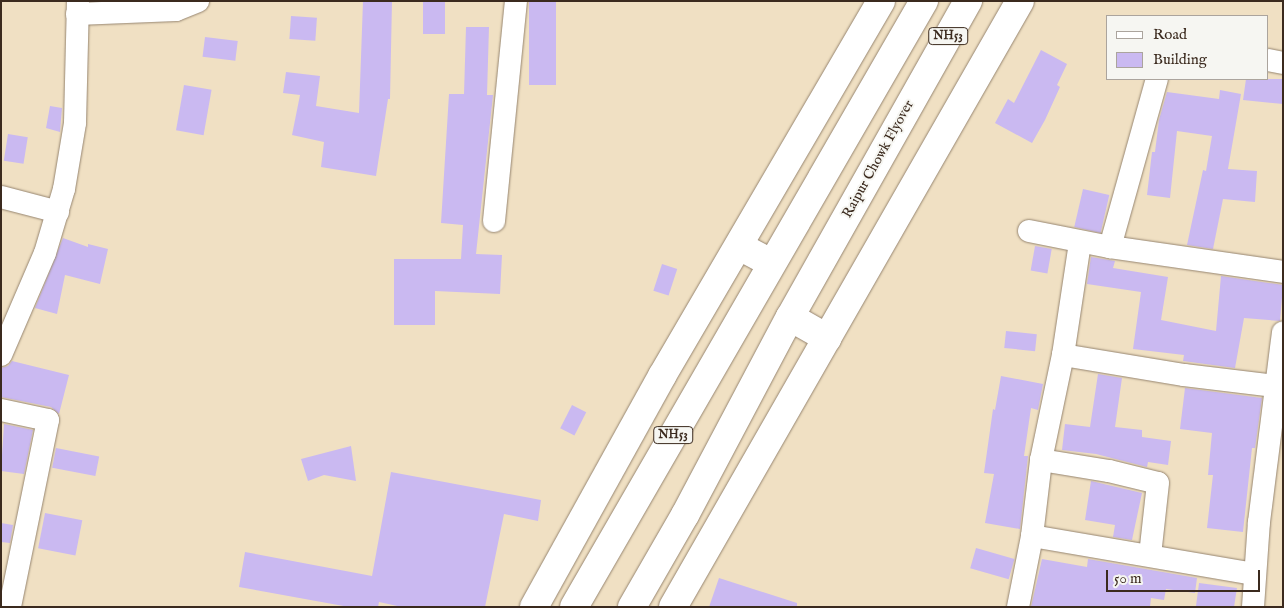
<!DOCTYPE html>
<html>
<head>
<meta charset="utf-8">
<style>
	body { margin:0 }
	#map { position:relative; width:1284px; height:608px; overflow:hidden; background:#f0e0c3; font-family:"IM FELL English",serif }
	div>[style] { position:absolute }
	.building>* { inset:0; background:#cab9f1; transform-origin:0 0 }
	.roads { filter:drop-shadow(0 0 1px #968570) drop-shadow(0 0 1px #968570) }
	.street>* { height:22px; margin:-11px; padding:0 11px; transform-origin:11px; border-radius:11px; background:#fff }
	.secondary>* { height:28px; margin:-14px; padding:0 14px; transform-origin:14px; border-radius:14px; background:#fff }
	.highway>* { height:28px; margin:-14px; padding:0 14px; transform-origin:14px; border-radius:14px; background:#fff }
	span { translate:-50% -50%; white-space:nowrap; text-align:center; line-height:1.15; -webkit-text-stroke:4px #f6f6f2; paint-order:stroke }
	.shield-label span { padding:1px 4px; background:#f6f6f2; border:1px solid; border-radius:4px; -webkit-text-stroke-width:0 }
	.shield-label { font-size:12px; color:#3b2a1e; font-weight:700 }
	.street-label { font-size:14px; color:#3b2a1e }
	.frame { position:absolute; inset:0; border:2px solid #3b2a1e; pointer-events:none }
	.legend { position:absolute; left:1106px; top:15px; width:162px; height:65px; box-sizing:border-box; background:#f6f6f2; border:1px solid #aba49d; margin:0; padding:6px 9px; list-style:none; font-size:15px; color:#3b2a1e }
	.legend li { display:flex; align-items:center; gap:10px; height:25px }
	.legend b { width:25px; border:1px solid #aba49d }
	.scale { position:absolute; left:1106px; top:570px; width:154px; height:22px; box-sizing:border-box; border:2px solid #3b2a1e; border-top:0; padding-left:6px; font-size:15px; line-height:18px; white-space:nowrap; color:#3b2a1e; -webkit-text-stroke:4px #f6f6f2; paint-order:stroke }
</style>
</head>
<body>
<div id="map">
	<div class="building">
		<div style="clip-path:polygon(363px 1px,392px 1px,390px 99px,388px 99px,376px 176px,321px 167px,324px 142px,292px 135px,300px 95px,283px 93px,286px 72px,320px 76px,316px 106px,359px 113px)"></div>
		<div style="left:423px;top:1px;width:22px;height:33px"></div>
		<div style="left:529px;top:1px;width:27px;height:84px"></div>
		<div style="left:291px;top:16px;width:26px;height:23px;rotate:4deg"></div>
		<div style="clip-path:polygon(466px 27px,489px 27px,487px 95px,493px 95px,476px 254px,502px 255px,500px 294px,435px 291px,435px 325px,394px 325px,394px 259px,461px 259px,463px 225px,441px 223px,449px 94px,464px 94px)"></div>
		<div style="left:205px;top:37px;width:33px;height:20px;rotate:7deg"></div>
		<div style="clip-path:polygon(1041px 50px,1067px 64px,1057px 85px,1060px 87px,1045px 120px,1032px 143px,995px 123px,1008px 99px,1014px 103px)"></div>
		<div style="clip-path:polygon(1246px 79px,1283px 79px,1283px 104px,1243px 100px)"></div>
		<div style="left:184px;top:85px;width:28px;height:46px;rotate:10deg"></div>
		<div style="clip-path:polygon(1220px 90px,1241px 94px,1228px 169px,1257px 171px,1255px 202px,1223px 199px,1213px 249px,1187px 245px,1203px 170px,1206px 171px,1212px 136px,1177px 131px,1170px 198px,1147px 195px,1152px 152px,1155px 152px,1159px 120px,1167px 92px,1219px 99px)"></div>
		<div style="clip-path:polygon(50px 106px,62px 108px,60px 132px,46px 128px)"></div>
		<div style="left:8px;top:134px;width:20px;height:27px;rotate:9deg"></div>
		<div style="left:1083px;top:189px;width:27px;height:39px;rotate:13deg"></div>
		<div style="clip-path:polygon(63px 238px,88px 247px,88px 244px,108px 249px,100px 284px,65px 275px,57px 314px,35px 308px)"></div>
		<div style="left:1035px;top:246px;width:17px;height:25px;rotate:10deg"></div>
		<div style="clip-path:polygon(1091px 257px,1115px 261px,1113px 268px,1168px 277px,1161px 320px,1216px 331px,1221px 276px,1283px 285px,1280px 321px,1244px 318px,1235px 368px,1183px 361px,1184px 355px,1133px 349px,1141px 292px,1087px 284px)"></div>
		<div style="left:662px;top:264px;width:16px;height:28px;rotate:18deg"></div>
		<div style="left:1006px;top:331px;width:31px;height:17px;rotate:6deg"></div>
		<div style="clip-path:polygon(12px 361px,69px 375px,59px 414px,51px 407px,1px 397px,1px 368px,8px 366px)"></div>
		<div style="clip-path:polygon(1098px 374px,1122px 378px,1115px 427px,1142px 430px,1142px 437px,1171px 441px,1168px 465px,1148px 462px,1147px 467px,1096px 454px,1062px 450px,1065px 424px,1090px 427px)"></div>
		<div style="clip-path:polygon(1001px 376px,1043px 384px,1038px 410px,1031px 408px,1024px 456px,1028px 456px,1020px 529px,985px 523px,994px 474px,984px 473px,993px 409px,995px 410px)"></div>
		<div style="clip-path:polygon(1185px 388px,1262px 398px,1255px 448px,1252px 448px,1243px 532px,1207px 528px,1213px 475px,1208px 475px,1212px 433px,1180px 429px)"></div>
		<div style="left:572px;top:405px;width:16px;height:26px;rotate:27deg"></div>
		<div style="clip-path:polygon(4px 424px,33px 430px,24px 474px,1px 471px)"></div>
		<div style="clip-path:polygon(351px 446px,356px 481px,324px 475px,308px 481px,301px 459px)"></div>
		<div style="left:56px;top:448px;width:44px;height:20px;rotate:11deg"></div>
		<div style="clip-path:polygon(391px 472px,541px 500px,538px 521px,504px 514px,485px 607px,402px 607px,379px 602px,378px 607px,349px 607px,239px 587px,245px 552px,372px 576px)"></div>
		<div style="clip-path:polygon(1091px 481px,1142px 493px,1132px 540px,1113px 537px,1115px 525px,1085px 520px)"></div>
		<div style="left:45px;top:513px;width:38px;height:36px;rotate:11deg"></div>
		<div style="clip-path:polygon(1px 523px,13px 525px,10px 543px,1px 542px)"></div>
		<div style="left:976px;top:548px;width:40px;height:21px;rotate:16deg"></div>
		<div style="clip-path:polygon(1042px 559px,1087px 567px,1088px 559px,1197px 578px,1195px 593px,1166px 589px,1164px 600px,1151px 598px,1150px 607px,1031px 607px)"></div>
		<div style="clip-path:polygon(719px 578px,797px 603px,797px 607px,709px 607px)"></div>
		<div style="clip-path:polygon(1199px 583px,1237px 588px,1234px 607px,1196px 606px)"></div>
	</div>
	<div class="roads">
		<div class="street">
			<div style="left:77px;top:14px;width:99px;rotate:-2.3deg"></div>
			<div style="left:176px;top:10px;width:24px;rotate:-22deg"></div>
			<div style="left:1268px;top:60px;width:15px;rotate:11deg"></div>
			<div style="left:1px;top:197px;width:59px;rotate:14.7deg"></div>
			<div style="left:494px;top:221px;width:221px;rotate:-84.3deg"></div>
			<div style="left:1029px;top:231px;width:83px;rotate:11.2deg"></div>
			<div style="left:1110px;top:247px;width:175px;rotate:8.2deg"></div>
			<div style="left:1110px;top:247px;width:174px;rotate:-74.4deg"></div>
			<div style="left:1px;top:355px;width:111px;rotate:-66.7deg"></div>
			<div style="left:45px;top:253px;width:67px;rotate:-73.5deg"></div>
			<div style="left:64px;top:189px;width:67px;rotate:-80.5deg"></div>
			<div style="left:75px;top:123px;width:122px;rotate:-88.6deg"></div>
			<div style="left:1063px;top:355px;width:123px;rotate:9.4deg"></div>
			<div style="left:1184px;top:375px;width:100px;rotate:6.9deg"></div>
			<div style="left:1px;top:410px;width:48px;rotate:12deg"></div>
			<div style="left:48px;top:420px;width:191px;rotate:101.5deg"></div>
			<div style="left:1041px;top:460px;width:69px;rotate:9.2deg"></div>
			<div style="left:1109px;top:471px;width:50px;rotate:13.8deg"></div>
			<div style="left:1158px;top:483px;width:72px;rotate:96.3deg"></div>
			<div style="left:1032px;top:536px;width:226px;rotate:9.7deg"></div>
			<div style="left:1018px;top:607px;width:72px;rotate:-78.8deg"></div>
			<div style="left:1032px;top:536px;width:77px;rotate:-83.2deg"></div>
			<div style="left:1041px;top:460px;width:107px;rotate:-78.2deg"></div>
			<div style="left:1063px;top:355px;width:114px;rotate:-81.4deg"></div>
			<div style="left:1253px;top:607px;width:85px;rotate:-86deg"></div>
			<div style="left:1259px;top:522px;width:191px;rotate:-82.8deg"></div>
		</div>
		<div class="secondary">
			<div style="left:534px;top:607px;width:264px;rotate:-61deg"></div>
			<div style="left:662px;top:376px;width:434px;rotate:-59.7deg"></div>
			<div style="left:673px;top:607px;width:698px;rotate:-60.2deg"></div>
		</div>
		<div class="highway">
			<div style="left:739px;top:246px;width:36px;rotate:28deg"></div>
			<div style="left:790px;top:317px;width:43px;rotate:29.6deg"></div>
			<div style="left:574px;top:607px;width:700px;rotate:-59.99deg"></div>
			<div style="left:632px;top:607px;width:106px;rotate:-60.1deg"></div>
			<div style="left:685px;top:515px;width:224px;rotate:-62.1deg"></div>
			<div style="left:790px;top:317px;width:363px;rotate:-60.6deg"></div>
		</div>
	</div>
	<div class="shield-label">
		<span style="left:948px;top:36px">NH53</span>
		<span style="left:673px;top:435px">NH53</span>
	</div>
	<div class="street-label">
		<span style="left:878px;top:159px;rotate:-61deg">Raipur Chowk Flyover</span>
	</div>
	<div class="frame"></div>
	<ul class="legend">
	<li><b style="height:6px;background:#fff"></b>Road</li>
	<li><b style="height:14px;background:#cab9f1"></b>Building</li>
	</ul>
	<div class="scale">50 m</div>
</div>
</body>
</html>
